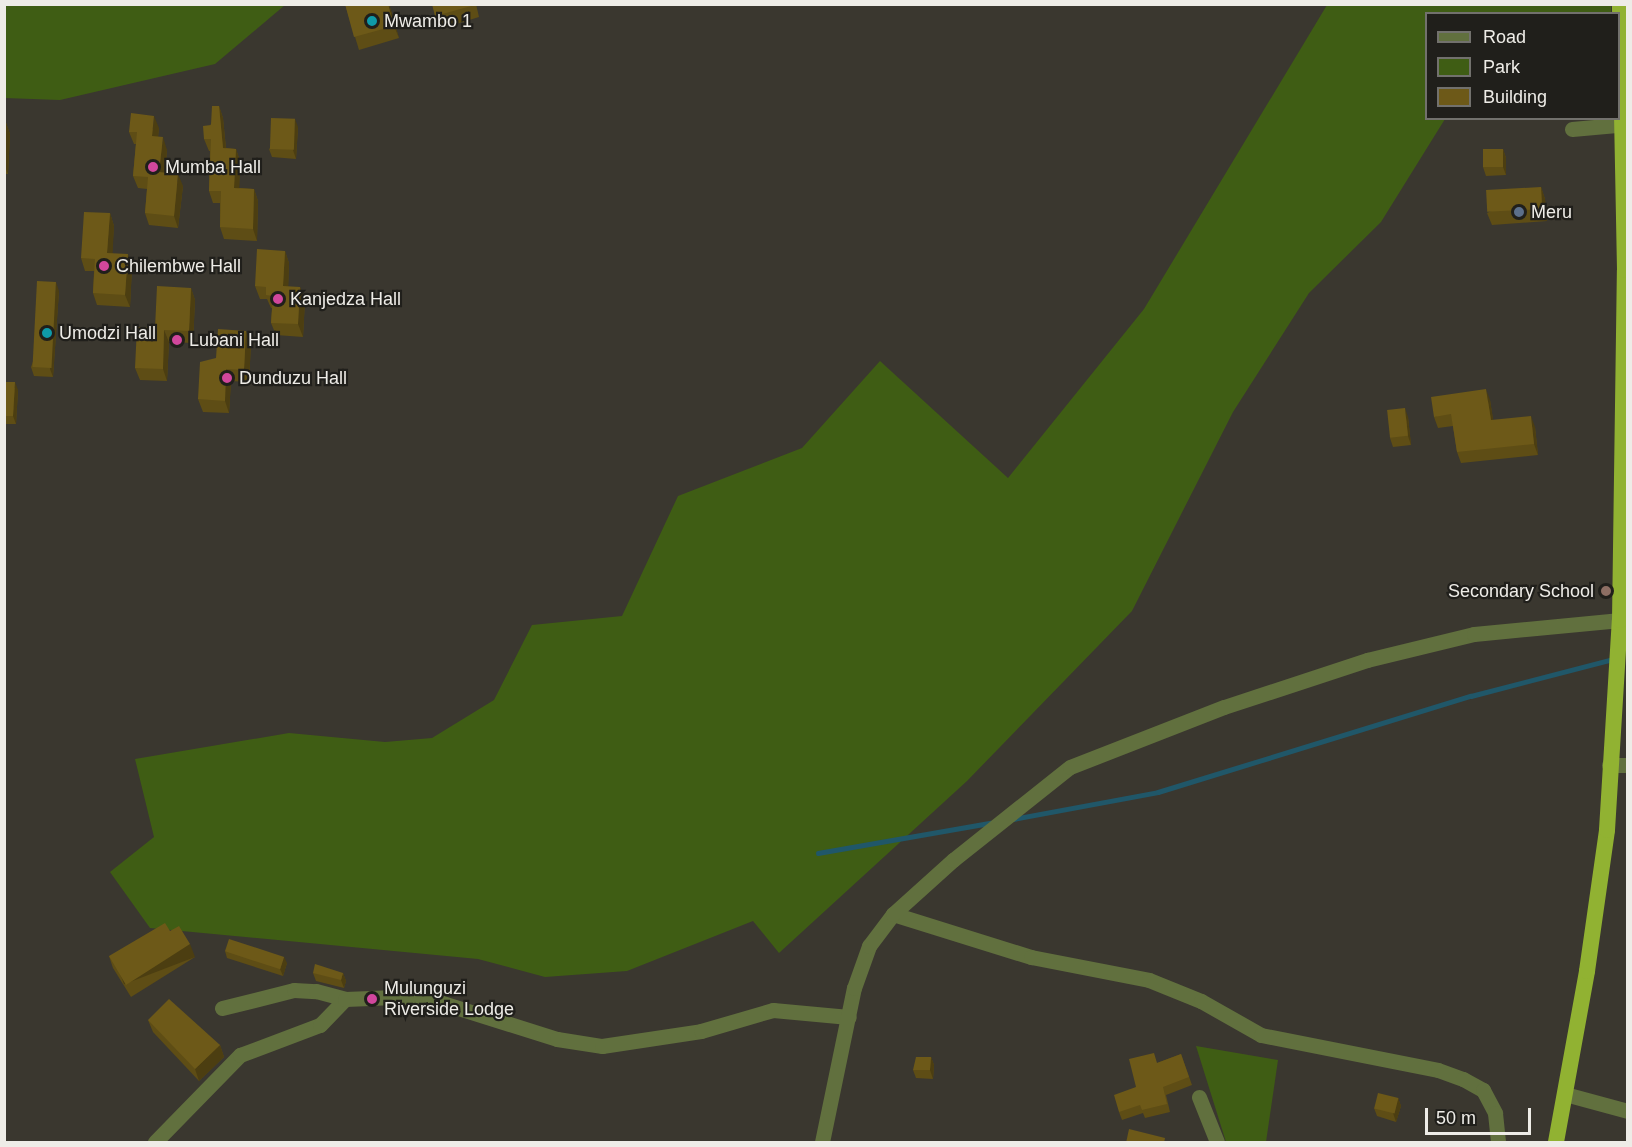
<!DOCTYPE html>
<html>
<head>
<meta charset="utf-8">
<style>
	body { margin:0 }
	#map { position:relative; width:1632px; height:1147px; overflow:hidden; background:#3a372f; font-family:Helvetica,sans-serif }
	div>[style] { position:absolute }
	.green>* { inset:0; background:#3f5d14 }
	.stream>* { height:4.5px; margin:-2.25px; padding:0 2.25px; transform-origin:2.25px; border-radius:2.25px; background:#205769 }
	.minor>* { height:15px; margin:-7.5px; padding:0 7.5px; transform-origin:7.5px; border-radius:7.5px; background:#61703e }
	.trunk>* { height:16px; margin:-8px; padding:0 8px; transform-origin:8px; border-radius:8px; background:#91b232 }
	.wall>* { inset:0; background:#5e4d15 }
	.shaded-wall>* { inset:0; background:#4c3e11; transform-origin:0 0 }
	.building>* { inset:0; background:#6d5918; transform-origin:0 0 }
	.dots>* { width:16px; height:16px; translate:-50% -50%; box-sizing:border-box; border:3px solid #201f1b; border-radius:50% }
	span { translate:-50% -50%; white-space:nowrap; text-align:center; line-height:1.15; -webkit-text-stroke:4.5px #201f1b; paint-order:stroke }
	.poi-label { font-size:18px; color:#eeece7 }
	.left { translate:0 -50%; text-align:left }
	.right { translate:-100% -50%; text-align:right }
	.frame { position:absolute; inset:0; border:6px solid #eeece7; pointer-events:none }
	.legend { position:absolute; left:1425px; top:12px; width:195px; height:108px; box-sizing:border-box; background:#201f1b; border:2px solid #72716d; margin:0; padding:8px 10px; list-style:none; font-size:18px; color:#eeece7 }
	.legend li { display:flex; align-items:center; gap:12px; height:30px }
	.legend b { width:30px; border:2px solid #72716d }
	.scale { position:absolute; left:1425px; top:1108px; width:106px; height:27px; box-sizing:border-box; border:3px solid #eeece7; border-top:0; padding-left:8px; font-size:18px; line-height:21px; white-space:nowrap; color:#eeece7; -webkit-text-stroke:4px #201f1b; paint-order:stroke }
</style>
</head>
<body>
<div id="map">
	<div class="green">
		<div style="clip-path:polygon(5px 4px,285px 4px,285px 5px,215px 64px,60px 100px,5px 98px)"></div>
		<div style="clip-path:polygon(1327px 5px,1611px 5px,1611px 14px,1426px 14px,1426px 118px,1445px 119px,1381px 222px,1309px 293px,1233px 412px,1132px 611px,967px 781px,779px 953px,753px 921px,627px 971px,545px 977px,478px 959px,150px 928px,110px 872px,154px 837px,135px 759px,289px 733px,385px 742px,432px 738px,494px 700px,532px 625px,622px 616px,678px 496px,802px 448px,880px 361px,1008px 478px,1144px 309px)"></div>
		<div style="clip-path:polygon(1196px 1046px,1278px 1060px,1266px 1142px,1226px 1142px)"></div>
	</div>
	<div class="stream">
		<div style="left:1013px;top:819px;width:147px;rotate:-10.5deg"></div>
		<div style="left:1158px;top:792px;width:327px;rotate:-17.1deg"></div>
		<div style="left:1471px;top:696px;width:147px;rotate:-14.6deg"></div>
		<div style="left:818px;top:853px;width:175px;rotate:-9.9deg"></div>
	</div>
	<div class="minor">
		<div style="left:1572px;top:129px;width:56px;rotate:-5.1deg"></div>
		<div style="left:1609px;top:765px;width:19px"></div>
		<div style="left:893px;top:914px;width:145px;rotate:17.3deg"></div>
		<div style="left:1031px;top:957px;width:120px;rotate:11deg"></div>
		<div style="left:1149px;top:980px;width:56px;rotate:22deg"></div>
		<div style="left:1201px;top:1001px;width:69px;rotate:29.5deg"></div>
		<div style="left:1261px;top:1035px;width:180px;rotate:11.2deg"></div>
		<div style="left:1438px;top:1070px;width:27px;rotate:20deg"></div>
		<div style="left:1463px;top:1079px;width:23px;rotate:29deg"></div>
		<div style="left:1483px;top:1090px;width:26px;rotate:62deg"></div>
		<div style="left:1495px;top:1113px;width:29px;rotate:84deg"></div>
		<div style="left:222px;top:1008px;width:74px;rotate:-14deg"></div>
		<div style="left:294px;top:990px;width:22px;rotate:3deg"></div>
		<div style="left:316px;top:991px;width:30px;rotate:15deg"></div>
		<div style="left:1565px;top:1094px;width:65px;rotate:15.1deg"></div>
		<div style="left:1199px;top:1097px;width:48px;rotate:68.2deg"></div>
		<div style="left:155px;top:1142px;width:122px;rotate:-45.7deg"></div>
		<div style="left:240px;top:1055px;width:85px;rotate:-20.6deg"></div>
		<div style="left:320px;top:1025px;width:36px;rotate:-46deg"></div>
		<div style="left:345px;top:999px;width:75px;rotate:-2.3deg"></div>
		<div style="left:420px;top:996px;width:144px;rotate:17.4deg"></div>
		<div style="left:557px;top:1039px;width:46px;rotate:8.8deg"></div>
		<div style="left:602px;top:1046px;width:100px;rotate:-8.6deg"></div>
		<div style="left:701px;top:1031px;width:75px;rotate:-16.3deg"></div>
		<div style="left:773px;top:1010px;width:76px;rotate:5.3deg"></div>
		<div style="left:822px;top:1142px;width:157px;rotate:-78.3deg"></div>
		<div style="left:854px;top:988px;width:45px;rotate:-70.3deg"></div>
		<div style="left:869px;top:946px;width:40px;rotate:-53deg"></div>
		<div style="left:893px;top:914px;width:81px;rotate:-42deg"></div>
		<div style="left:953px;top:860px;width:149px;rotate:-38.5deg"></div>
		<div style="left:1070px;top:767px;width:165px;rotate:-21.3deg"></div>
		<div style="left:1224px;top:707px;width:151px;rotate:-18.2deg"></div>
		<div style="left:1367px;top:660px;width:110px;rotate:-13.7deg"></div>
		<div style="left:1474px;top:634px;width:147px;rotate:-5.5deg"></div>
	</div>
	<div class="trunk">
		<div style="left:1556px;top:1142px;width:174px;rotate:-79.7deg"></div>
		<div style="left:1587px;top:971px;width:142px;rotate:-81.9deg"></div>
		<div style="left:1607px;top:830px;width:210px;rotate:-86.5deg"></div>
		<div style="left:1620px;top:620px;width:350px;rotate:-89.2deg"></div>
		<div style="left:1625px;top:270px;width:266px;rotate:-91.1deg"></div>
	</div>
	<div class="wall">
		<div style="clip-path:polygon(345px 4px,389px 4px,399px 38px,359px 50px)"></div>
		<div style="clip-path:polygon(432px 4px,476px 4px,479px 17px,440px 29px)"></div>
		<div style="clip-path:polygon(219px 106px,223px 118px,226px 148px,236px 149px,240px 161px,239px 188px,254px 189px,258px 201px,257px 241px,224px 239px,220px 227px,220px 203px,213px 203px,209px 191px,210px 151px,209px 151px,204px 139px)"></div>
		<div style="clip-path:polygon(4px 117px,10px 134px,8px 174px,4px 174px)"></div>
		<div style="clip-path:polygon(298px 127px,296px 159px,272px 157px,269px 149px)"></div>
		<div style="clip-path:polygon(159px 128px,158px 137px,167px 150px,165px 173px,183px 186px,178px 228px,149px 225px,145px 213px,147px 189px,138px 188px,133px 176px,136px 144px,134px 144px,129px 132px)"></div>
		<div style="clip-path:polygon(1503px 149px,1506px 158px,1506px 175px,1486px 176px,1483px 167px)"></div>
		<div style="clip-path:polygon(1541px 187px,1545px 199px,1547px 221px,1492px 225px,1487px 213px)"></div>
		<div style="clip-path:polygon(110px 213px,114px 226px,112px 253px,132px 267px,130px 307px,97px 305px,93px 293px,94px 271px,85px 271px,81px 258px)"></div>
		<div style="clip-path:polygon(285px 251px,289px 263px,288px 287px,300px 287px,305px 300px,303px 337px,276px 335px,271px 323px,272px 308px,271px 308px,267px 299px,260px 299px,255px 286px)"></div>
		<div style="clip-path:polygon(191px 288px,195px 300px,193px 343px,169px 342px,167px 381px,140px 380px,135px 368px,155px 328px)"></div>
		<div style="clip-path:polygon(59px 291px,53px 377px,34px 376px,31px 367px)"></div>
		<div style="clip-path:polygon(251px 343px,249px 382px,231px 381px,229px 413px,203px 412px,198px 399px,216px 358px)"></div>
		<div style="clip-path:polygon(4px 382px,18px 390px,16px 424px,4px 424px)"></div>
		<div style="clip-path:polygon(1490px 400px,1493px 420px,1535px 427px,1538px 455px,1461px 463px,1457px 452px,1453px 426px,1438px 428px,1434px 417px)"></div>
		<div style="clip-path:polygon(1408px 417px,1411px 445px,1393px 447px,1390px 438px)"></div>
		<div style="clip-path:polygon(225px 951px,287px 963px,283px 976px,227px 958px)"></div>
		<div style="clip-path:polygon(109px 956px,195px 957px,131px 997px,113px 968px)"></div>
		<div style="clip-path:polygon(313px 973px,343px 973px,346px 981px,344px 988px,316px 981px)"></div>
		<div style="clip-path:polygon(148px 1020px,220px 1045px,224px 1057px,199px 1081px,153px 1032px)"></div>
		<div style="clip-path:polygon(1181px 1054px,1192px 1085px,1166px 1095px,1170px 1112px,1145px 1118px,1143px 1113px,1122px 1120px,1119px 1112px,1136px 1087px,1157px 1063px)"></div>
		<div style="clip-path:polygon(931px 1057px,934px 1065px,933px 1079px,916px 1078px,913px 1070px)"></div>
		<div style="clip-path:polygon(1398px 1098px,1401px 1106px,1396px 1122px,1377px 1116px,1374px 1108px)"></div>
	</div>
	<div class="shaded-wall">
		<div style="clip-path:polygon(388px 4px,389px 4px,399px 38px,394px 26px)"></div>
		<div style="clip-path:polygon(219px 106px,223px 118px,227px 160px,223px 148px)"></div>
		<div style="clip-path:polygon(154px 116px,159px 128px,157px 149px,152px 136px)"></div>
		<div style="clip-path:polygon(4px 117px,10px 134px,8px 174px,4px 164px)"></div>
		<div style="clip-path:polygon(295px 119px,298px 127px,296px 159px,293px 150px)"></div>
		<div style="clip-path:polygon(163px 137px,167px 150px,164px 185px,159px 172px)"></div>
		<div style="clip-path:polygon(236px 149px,240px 161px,239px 200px,234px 188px)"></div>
		<div style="clip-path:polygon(1503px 149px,1506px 158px,1506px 175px,1503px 167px)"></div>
		<div style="clip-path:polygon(178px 174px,183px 186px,178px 228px,174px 216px)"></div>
		<div style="clip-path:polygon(1541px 187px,1545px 199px,1547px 221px,1542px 209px)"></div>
		<div style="clip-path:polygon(254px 189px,258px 201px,257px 241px,253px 229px)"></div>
		<div style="clip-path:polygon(110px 213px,114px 226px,112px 265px,107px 253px)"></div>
		<div style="clip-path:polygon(285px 251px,289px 263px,288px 299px,283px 286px)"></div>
		<div style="clip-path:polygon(128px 254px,132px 267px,130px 307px,125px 295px)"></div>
		<div style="clip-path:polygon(56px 282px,59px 291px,53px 377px,50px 369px)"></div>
		<div style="clip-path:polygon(300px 287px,305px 300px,303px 337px,298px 324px)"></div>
		<div style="clip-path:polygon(191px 288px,195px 300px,193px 343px,189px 331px)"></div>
		<div style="clip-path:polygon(164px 330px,169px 342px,167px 381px,163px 369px)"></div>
		<div style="clip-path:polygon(246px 331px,251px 343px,249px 382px,244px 370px)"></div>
		<div style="clip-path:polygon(226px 369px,231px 381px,229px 413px,225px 401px)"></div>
		<div style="clip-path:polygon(15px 382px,18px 390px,16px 424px,13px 416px)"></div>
		<div style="clip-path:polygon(1486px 389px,1490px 400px,1495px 431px,1491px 420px)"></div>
		<div style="clip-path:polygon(1405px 408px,1408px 417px,1411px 445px,1408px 436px)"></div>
		<div style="clip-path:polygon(1531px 416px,1535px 427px,1538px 455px,1534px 444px)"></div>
		<div style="left:190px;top:944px;width:14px;height:76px;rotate:69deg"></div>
		<div style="clip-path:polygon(284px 957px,287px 963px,283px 976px,280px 969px)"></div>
		<div style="clip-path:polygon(343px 973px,346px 981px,344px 988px,341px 980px)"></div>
		<div style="clip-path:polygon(220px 1045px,224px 1057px,199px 1081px,195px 1069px)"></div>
		<div style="clip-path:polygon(931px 1057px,934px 1065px,933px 1079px,930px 1070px)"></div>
		<div style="clip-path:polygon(1398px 1098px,1401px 1106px,1396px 1122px,1393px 1113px)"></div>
	</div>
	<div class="building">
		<div style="clip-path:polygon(345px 4px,388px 4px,394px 26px,354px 37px)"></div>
		<div style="clip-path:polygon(432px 4px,475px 4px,475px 5px,435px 16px)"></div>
		<div style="clip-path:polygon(212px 106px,219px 106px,223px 148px,236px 149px,234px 188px,254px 189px,253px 229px,220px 227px,221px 191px,209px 191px,211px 139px,204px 139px,203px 126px,211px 125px)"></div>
		<div style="clip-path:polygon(131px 113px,154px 116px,152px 136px,163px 137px,159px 172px,178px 174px,174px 216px,145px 213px,148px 177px,133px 176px,137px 132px,129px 132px)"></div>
		<div style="left:271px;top:118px;width:24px;height:31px;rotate:2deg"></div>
		<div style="left:1503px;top:149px;width:18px;height:20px;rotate:90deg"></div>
		<div style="left:1541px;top:187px;width:22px;height:55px;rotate:87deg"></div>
		<div style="clip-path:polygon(84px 212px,110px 213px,107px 253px,128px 254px,125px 295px,93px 293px,95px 259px,81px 258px)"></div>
		<div style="clip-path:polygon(257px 249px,285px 251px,283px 286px,300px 287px,298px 324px,271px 323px,273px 296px,266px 295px,266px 287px,255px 286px)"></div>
		<div style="left:37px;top:281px;width:19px;height:86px;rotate:3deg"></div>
		<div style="clip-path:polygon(157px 286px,191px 288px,189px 331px,164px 330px,163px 369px,135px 368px,137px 327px,155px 328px)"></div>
		<div style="clip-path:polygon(218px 329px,246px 331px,244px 370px,226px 369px,225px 401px,198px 399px,200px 362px,216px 358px)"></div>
		<div style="clip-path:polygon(4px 382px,15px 382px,13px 416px,4px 416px)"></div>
		<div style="clip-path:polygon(1486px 389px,1491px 420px,1531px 416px,1534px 444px,1457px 452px,1451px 414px,1434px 417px,1431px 397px)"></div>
		<div style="left:1405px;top:408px;width:28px;height:18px;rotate:84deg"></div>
		<div style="clip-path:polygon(165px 923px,170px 931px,179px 926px,190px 944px,126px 985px,109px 956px)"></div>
		<div style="left:229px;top:939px;width:58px;height:13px;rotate:18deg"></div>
		<div style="clip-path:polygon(315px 964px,343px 973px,341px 980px,313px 973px)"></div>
		<div style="clip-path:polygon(169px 999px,220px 1045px,195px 1069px,148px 1020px)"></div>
		<div style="clip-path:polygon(1154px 1053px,1157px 1063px,1181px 1054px,1189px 1077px,1163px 1087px,1167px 1104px,1142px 1110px,1140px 1105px,1119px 1112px,1114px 1095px,1136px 1087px,1129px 1059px)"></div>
		<div style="clip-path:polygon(916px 1057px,931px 1057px,930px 1070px,913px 1070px)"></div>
		<div style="left:1378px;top:1093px;width:21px;height:16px;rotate:14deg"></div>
		<div style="clip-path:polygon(1129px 1129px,1165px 1138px,1164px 1143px,1126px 1143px)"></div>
	</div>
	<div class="dots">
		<div style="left:372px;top:21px;background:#0f9aa8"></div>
		<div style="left:153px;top:167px;background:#d1479c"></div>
		<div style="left:1519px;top:212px;background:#5c6f8a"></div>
		<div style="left:104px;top:266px;background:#d1479c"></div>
		<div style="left:278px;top:299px;background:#d1479c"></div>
		<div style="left:47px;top:333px;background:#0f9aa8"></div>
		<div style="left:177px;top:340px;background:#d1479c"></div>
		<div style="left:227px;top:378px;background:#d1479c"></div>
		<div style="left:1606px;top:591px;background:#8d6e63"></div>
		<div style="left:372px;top:999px;background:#d1479c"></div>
	</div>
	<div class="poi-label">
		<span class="left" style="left:384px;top:21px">Mwambo 1</span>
		<span class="left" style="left:165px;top:167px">Mumba Hall</span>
		<span class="left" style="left:1531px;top:212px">Meru</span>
		<span class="left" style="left:116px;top:266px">Chilembwe Hall</span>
		<span class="left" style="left:290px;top:299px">Kanjedza Hall</span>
		<span class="left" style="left:59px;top:333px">Umodzi Hall</span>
		<span class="left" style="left:189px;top:340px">Lubani Hall</span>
		<span class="left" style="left:239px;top:378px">Dunduzu Hall</span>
		<span class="right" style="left:1594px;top:591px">Secondary School</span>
		<span class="left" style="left:384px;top:999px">Mulunguzi<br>Riverside Lodge</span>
	</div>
	<div class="frame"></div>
	<ul class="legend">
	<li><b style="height:8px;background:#61703e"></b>Road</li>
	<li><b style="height:16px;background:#3f5d14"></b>Park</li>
	<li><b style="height:16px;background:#6d5918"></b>Building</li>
	</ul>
	<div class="scale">50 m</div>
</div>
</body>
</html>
